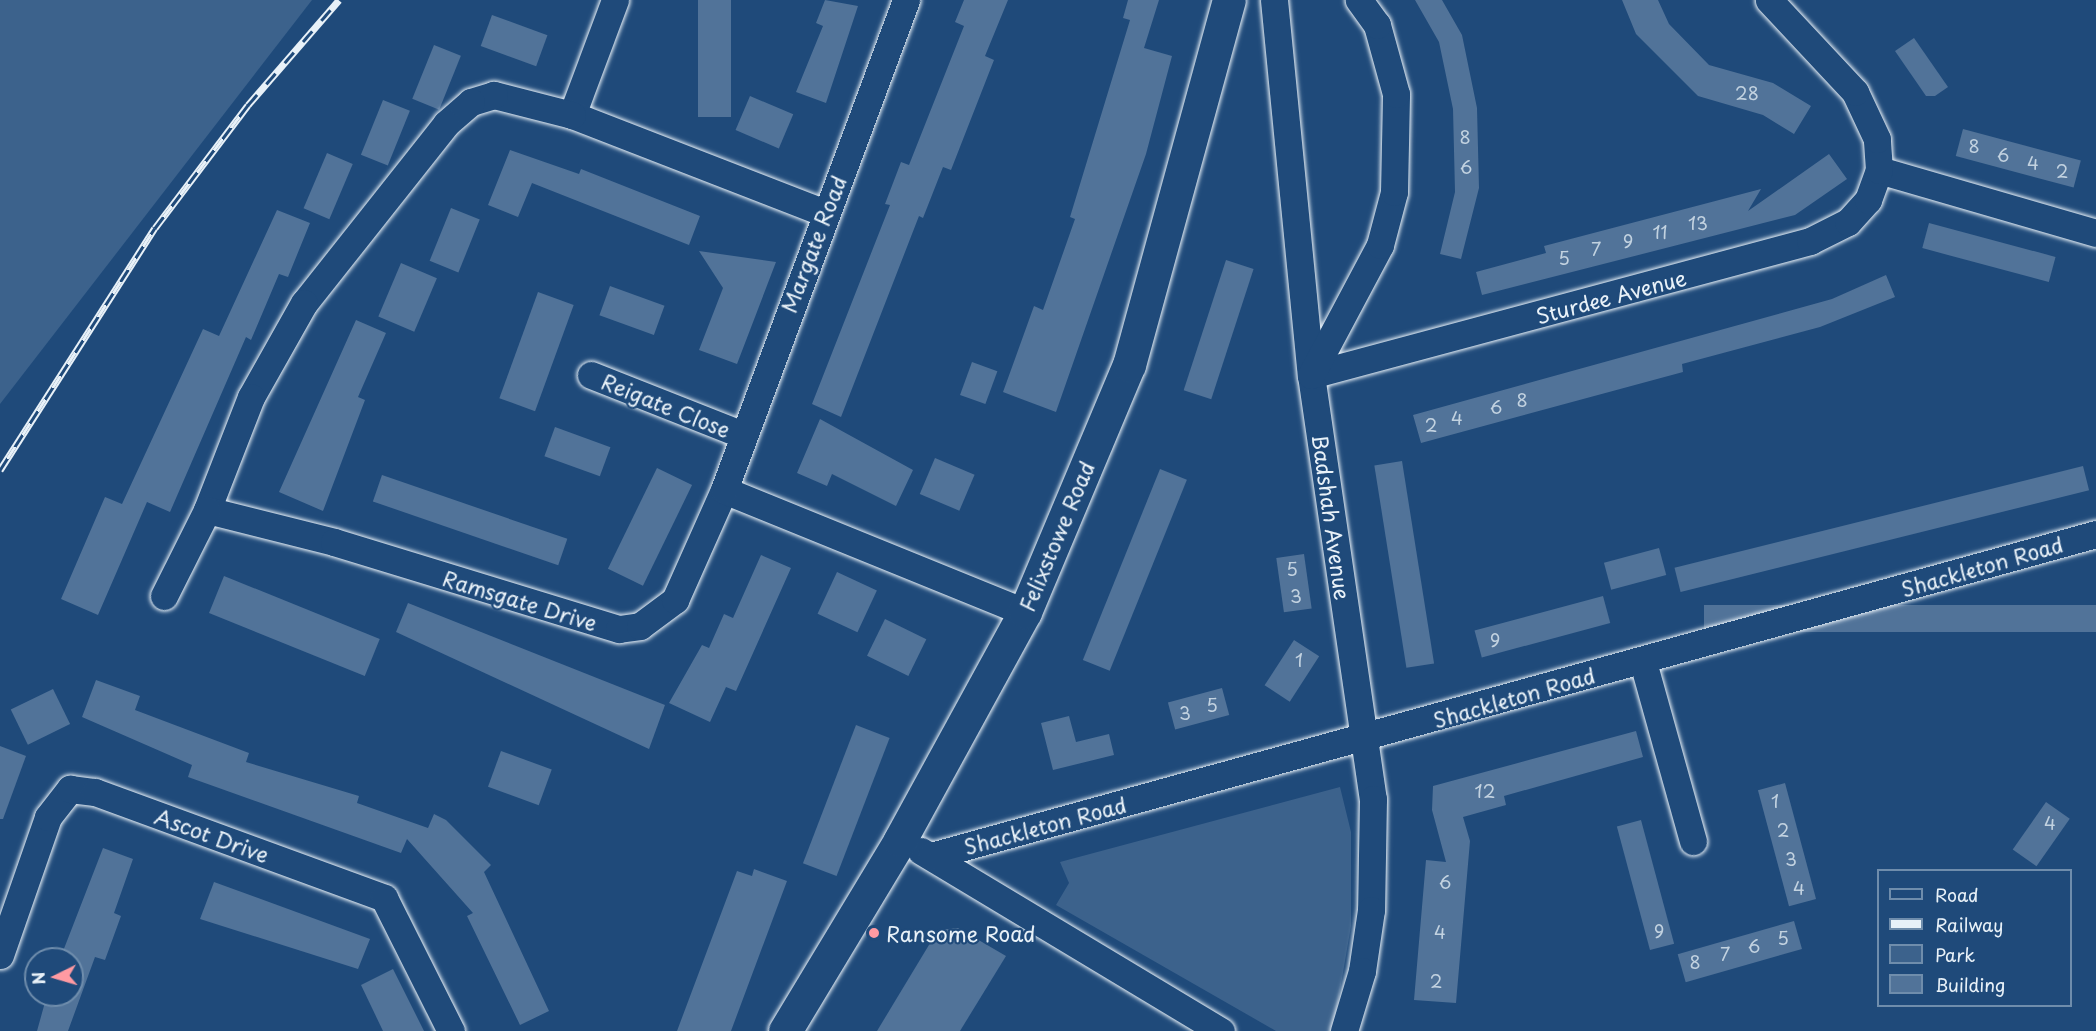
<!DOCTYPE html>
<html>
<head>
<meta charset="utf-8">
<style>
	body { margin:0 }
	#map { position:relative; width:2096px; height:1031px; overflow:hidden; background:#1f4a7a; font-family:"Playpen Sans",sans-serif }
	div>[style] { position:absolute }
	.green>* { inset:0; background:#3c628c }
	.building>* { inset:0; background:#517399; transform-origin:0 0 }
	.roads { filter:drop-shadow(0 0 2px #e8f1f8) drop-shadow(0 0 2px #e8f1f8) }
	.minor>* { height:27px; margin:-13.5px; padding:0 13.5px; transform-origin:13.5px; border-radius:13.5px; background:#1f4a7a }
	.major>* { height:33px; margin:-16.5px; padding:0 16.5px; transform-origin:16.5px; border-radius:16.5px; background:#1f4a7a }
	.rail>* { height:7px; margin-top:-3.5px; transform-origin:0; background:repeating-linear-gradient(90deg,#1f4a7a 0 14px,#e8f1f8 0 28px); box-sizing:border-box; border-block:2px solid #e8f1f8 }
	.dots>* { width:16px; height:16px; translate:-50% -50%; box-sizing:border-box; border:3px solid #1f4a7a; border-radius:50% }
	span { translate:-50% -50%; white-space:nowrap; text-align:center; line-height:1.15; -webkit-text-stroke:4.5px #1f4a7a; paint-order:stroke }
	.number-label { font-size:18px; color:#c2d2e0 }
	.number-label span { -webkit-text-stroke-width:0 }
	.street-label { font-size:21px; color:#e8f1f8 }
	.poi-label { font-size:21px; color:#e8f1f8 }
	.left { translate:0 -50%; text-align:left }
	.legend { position:absolute; left:1877px; top:869px; width:195px; height:138px; box-sizing:border-box; background:#1f4a7a; border:2px solid #6f8dac; margin:0; padding:8px 10px; list-style:none; font-size:18px; color:#e8f1f8 }
	.legend li { display:flex; align-items:center; gap:12px; height:30px }
	.legend b { width:30px; border:2px solid #6f8dac }
	.north { position:absolute; left:24px; top:947px; width:60px; height:60px; box-sizing:border-box; background:#1f4a7a; border:2px solid #6f8dac; border-radius:50%; rotate:265deg; font-size:16px; font-weight:700; line-height:24px; text-align:center; color:#e8f1f8 }
	.north::after { content:''; display:block; margin:auto; width:21px; height:27px; background:#ff9aa2; clip-path:polygon(50% 0,100% 100%,50% 72%,0 100%) }
</style>
</head>
<body>
<div id="map">
	<div class="green">
		<div style="clip-path:polygon(0 0,312px 0,0 404px)"></div>
		<div style="clip-path:polygon(1340px 787px,1351px 832px,1351px 926px,1333px 1031px,1276px 1031px,1056px 905px,1069px 883px,1060px 862px)"></div>
	</div>
	<div class="building">
		<div style="left:698px;top:0;width:33px;height:117px"></div>
		<div style="clip-path:polygon(825px 0,858px 6px,826px 103px,796px 92px,823px 26px,816px 23px)"></div>
		<div style="clip-path:polygon(964px 0,1008px 0,985px 56px,994px 60px,951px 170px,943px 167px,923px 218px,919px 216px,841px 417px,812px 404px,890px 205px,885px 204px,901px 162px,909px 165px,964px 26px,955px 22px)"></div>
		<div style="clip-path:polygon(1128px 0,1159px 0,1144px 48px,1172px 56px,1146px 154px,1056px 412px,1003px 392px,1034px 306px,1043px 310px,1075px 219px,1070px 217px,1130px 20px,1123px 18px)"></div>
		<div style="clip-path:polygon(1415px 0,1442px 0,1462px 35px,1477px 108px,1479px 188px,1461px 259px,1440px 254px,1455px 192px,1453px 109px,1439px 42px)"></div>
		<div style="clip-path:polygon(1622px 0,1658px 0,1669px 24px,1709px 65px,1773px 83px,1811px 106px,1794px 134px,1763px 115px,1698px 96px,1636px 34px)"></div>
		<div style="left:492px;top:15px;width:59px;height:33px;rotate:20deg"></div>
		<div style="clip-path:polygon(1914px 38px,1948px 87px,1935px 96px,1926px 96px,1895px 51px)"></div>
		<div style="left:434px;top:45px;width:29px;height:58px;rotate:22deg"></div>
		<div style="left:750px;top:96px;width:47px;height:37px;rotate:23deg"></div>
		<div style="left:383px;top:100px;width:29px;height:59px;rotate:22deg"></div>
		<div style="left:1963px;top:129px;width:122px;height:28px;rotate:15deg"></div>
		<div style="clip-path:polygon(510px 150px,579px 174px,581px 169px,700px 216px,689px 245px,532px 183px,518px 217px,488px 205px)"></div>
		<div style="left:327px;top:153px;width:28px;height:60px;rotate:23deg"></div>
		<div style="clip-path:polygon(1829px 154px,1847px 179px,1795px 215px,1482px 295px,1476px 272px,1546px 253px,1544px 246px,1761px 189px,1748px 211px)"></div>
		<div style="left:451px;top:208px;width:31px;height:57px;rotate:22deg"></div>
		<div style="clip-path:polygon(277px 210px,310px 223px,288px 277px,279px 274px,251px 340px,246px 337px,170px 512px,147px 502px,98px 615px,61px 599px,105px 497px,122px 504px,203px 329px,219px 336px)"></div>
		<div style="left:1929px;top:223px;width:131px;height:26px;rotate:15deg"></div>
		<div style="clip-path:polygon(699px 251px,776px 262px,737px 364px,699px 350px,723px 288px)"></div>
		<div style="left:1226px;top:260px;width:29px;height:137px;rotate:18deg"></div>
		<div style="left:401px;top:263px;width:39px;height:58px;rotate:23deg"></div>
		<div style="clip-path:polygon(1886px 275px,1895px 297px,1820px 327px,1682px 364px,1683px 372px,1421px 443px,1413px 415px,1832px 299px)"></div>
		<div style="left:610px;top:286px;width:58px;height:31px;rotate:20deg"></div>
		<div style="left:538px;top:292px;width:38px;height:113px;rotate:20deg"></div>
		<div style="clip-path:polygon(356px 320px,386px 333px,358px 397px,365px 400px,323px 511px,279px 492px)"></div>
		<div style="left:972px;top:362px;width:27px;height:35px;rotate:20deg"></div>
		<div style="clip-path:polygon(820px 419px,913px 470px,896px 506px,832px 474px,827px 486px,797px 473px)"></div>
		<div style="left:555px;top:427px;width:59px;height:31px;rotate:20deg"></div>
		<div style="left:935px;top:458px;width:43px;height:39px;rotate:23deg"></div>
		<div style="left:1402px;top:461px;width:205px;height:28px;rotate:81deg"></div>
		<div style="left:2083px;top:466px;width:25px;height:421px;rotate:76deg"></div>
		<div style="left:657px;top:468px;width:39px;height:112px;rotate:26deg"></div>
		<div style="left:1160px;top:469px;width:29px;height:206px;rotate:22deg"></div>
		<div style="left:382px;top:475px;width:196px;height:28px;rotate:19deg"></div>
		<div style="left:1659px;top:548px;width:28px;height:57px;rotate:75deg"></div>
		<div style="left:1304px;top:554px;width:55px;height:28px;rotate:82deg"></div>
		<div style="clip-path:polygon(761px 555px,791px 568px,736px 691px,726px 687px,710px 722px,669px 703px,702px 645px,709px 648px,724px 614px,733px 618px)"></div>
		<div style="left:837px;top:572px;width:44px;height:46px;rotate:25deg"></div>
		<div style="left:224px;top:576px;width:168px;height:40px;rotate:22deg"></div>
		<div style="left:1603px;top:596px;width:28px;height:133px;rotate:75deg"></div>
		<div style="clip-path:polygon(408px 603px,665px 705px,649px 749px,396px 632px)"></div>
		<div style="left:2096px;top:605px;width:27px;height:392px;rotate:90deg"></div>
		<div style="left:885px;top:619px;width:46px;height:41px;rotate:26deg"></div>
		<div style="left:1294px;top:640px;width:30px;height:54px;rotate:33deg"></div>
		<div style="clip-path:polygon(96px 680px,140px 696px,135px 710px,249px 753px,246px 762px,359px 796px,357px 803px,428px 828px,434px 814px,446px 820px,491px 865px,484px 872px,549px 1011px,520px 1025px,467px 916px,473px 913px,407px 839px,401px 853px,188px 777px,192px 765px,82px 717px)"></div>
		<div style="left:1222px;top:688px;width:28px;height:56px;rotate:75deg"></div>
		<div style="left:53px;top:689px;width:39px;height:47px;rotate:64deg"></div>
		<div style="clip-path:polygon(1069px 716px,1076px 742px,1109px 734px,1114px 755px,1053px 770px,1041px 723px)"></div>
		<div style="left:856px;top:725px;width:36px;height:148px;rotate:21deg"></div>
		<div style="clip-path:polygon(1636px 731px,1643px 757px,1504px 796px,1506px 805px,1463px 817px,1470px 841px,1456px 1003px,1414px 1000px,1426px 860px,1446px 862px,1432px 810px,1433px 786px)"></div>
		<div style="clip-path:polygon(0 746px,26px 756px,3px 819px,0 819px)"></div>
		<div style="left:501px;top:751px;width:54px;height:38px;rotate:20deg"></div>
		<div style="left:1785px;top:783px;width:120px;height:28px;rotate:75deg"></div>
		<div style="left:2046px;top:802px;width:29px;height:58px;rotate:35deg"></div>
		<div style="left:1641px;top:820px;width:128px;height:25px;rotate:75deg"></div>
		<div style="clip-path:polygon(103px 848px,133px 859px,114px 913px,121px 916px,105px 960px,95px 957px,68px 1031px,37px 1031px,47px 995px,72px 995px,72px 959px,60px 959px)"></div>
		<div style="clip-path:polygon(754px 869px,787px 881px,731px 1031px,677px 1031px,737px 871px,752px 876px)"></div>
		<div style="clip-path:polygon(214px 882px,370px 939px,358px 969px,200px 919px)"></div>
		<div style="left:1794px;top:921px;width:29px;height:121px;rotate:74deg"></div>
		<div style="clip-path:polygon(958px 928px,1006px 956px,960px 1031px,877px 1031px,938px 930px)"></div>
		<div style="clip-path:polygon(393px 969px,424px 1031px,383px 1031px,361px 985px)"></div>
	</div>
	<div class="roads">
		<div class="minor">
			<div style="left:1274px;top:0;width:377px;rotate:84.4deg"></div>
			<div style="left:1311px;top:375px;width:429px;rotate:81.7deg"></div>
			<div style="left:1373px;top:799px;width:111px;rotate:91deg"></div>
			<div style="left:1371px;top:910px;width:62px;rotate:98.4deg"></div>
			<div style="left:1362px;top:971px;width:63px;rotate:106.7deg"></div>
			<div style="left:572px;top:115px;width:123px;rotate:-69.5deg"></div>
			<div style="left:1879px;top:170px;width:226px;rotate:16.2deg"></div>
			<div style="left:825px;top:213px;width:271px;rotate:-158.8deg"></div>
			<div style="left:572px;top:115px;width:81px;rotate:-165.6deg"></div>
			<div style="left:494px;top:95px;width:24px;rotate:163deg"></div>
			<div style="left:471px;top:102px;width:33px;rotate:139deg"></div>
			<div style="left:446px;top:124px;width:228px;rotate:128.4deg"></div>
			<div style="left:304px;top:303px;width:108px;rotate:119.4deg"></div>
			<div style="left:251px;top:397px;width:121px;rotate:111.3deg"></div>
			<div style="left:207px;top:510px;width:131px;rotate:14.1deg"></div>
			<div style="left:334px;top:542px;width:298px;rotate:17deg"></div>
			<div style="left:619px;top:629px;width:21px;rotate:-8deg"></div>
			<div style="left:640px;top:626px;width:44px;rotate:-36.6deg"></div>
			<div style="left:675px;top:600px;width:120px;rotate:-66deg"></div>
			<div style="left:724px;top:490px;width:325px;rotate:22.1deg"></div>
			<div style="left:591px;top:375px;width:161px;rotate:21.5deg"></div>
			<div style="left:1311px;top:375px;width:517px;rotate:-15.03deg"></div>
			<div style="left:1810px;top:241px;width:42px;rotate:-26.6deg"></div>
			<div style="left:1848px;top:222px;width:30px;rotate:-48deg"></div>
			<div style="left:1868px;top:200px;width:32px;rotate:-70deg"></div>
			<div style="left:1879px;top:170px;width:31px;rotate:-94deg"></div>
			<div style="left:1877px;top:139px;width:52px;rotate:-115.1deg"></div>
			<div style="left:1855px;top:92px;width:126px;rotate:-133.1deg"></div>
			<div style="left:1311px;top:375px;width:147px;rotate:-62deg"></div>
			<div style="left:1380px;top:245px;width:55px;rotate:-75.2deg"></div>
			<div style="left:1394px;top:192px;width:98px;rotate:-88.8deg"></div>
			<div style="left:1396px;top:94px;width:72px;rotate:-105.4deg"></div>
			<div style="left:1377px;top:25px;width:31px;rotate:-126deg"></div>
			<div style="left:724px;top:490px;width:523px;rotate:-69.62deg"></div>
			<div style="left:164px;top:596px;width:96px;rotate:-63.4deg"></div>
			<div style="left:1643px;top:662px;width:186px;rotate:74.4deg"></div>
			<div style="left:921px;top:851px;width:350px;rotate:31deg"></div>
			<div style="left:931px;top:856px;width:1209px;rotate:-15.45deg"></div>
			<div style="left:0;top:955px;width:146px;rotate:-70.8deg"></div>
			<div style="left:48px;top:817px;width:36px;rotate:-52deg"></div>
			<div style="left:70px;top:789px;width:25px;rotate:7deg"></div>
			<div style="left:95px;top:792px;width:308px;rotate:20.1deg"></div>
			<div style="left:384px;top:898px;width:149px;rotate:63.3deg"></div>
		</div>
		<div class="major">
			<div style="left:785px;top:1031px;width:223px;rotate:-58.9deg"></div>
			<div style="left:900px;top:840px;width:260px;rotate:-61.3deg"></div>
			<div style="left:1025px;top:612px;width:268px;rotate:-67.2deg"></div>
			<div style="left:1129px;top:365px;width:378px;rotate:-74.7deg"></div>
		</div>
	</div>
	<div class="rail">
		<div style="left:0;top:470px;width:287px;rotate:-57.4deg"></div>
		<div style="left:155px;top:228px;width:154px;rotate:-52.9deg"></div>
		<div style="left:248px;top:105px;width:139px;rotate:-49.1deg"></div>
	</div>
	<div class="dots">
		<div style="left:874px;top:933px;background:#ff9aa2"></div>
	</div>
	<div class="number-label">
		<span style="left:1747px;top:93px">28</span>
		<span style="left:1465px;top:137px">8</span>
		<span style="left:1974px;top:146px">8</span>
		<span style="left:2003px;top:155px">6</span>
		<span style="left:2033px;top:163px">4</span>
		<span style="left:1466px;top:167px">6</span>
		<span style="left:2062px;top:171px">2</span>
		<span style="left:1698px;top:223px">13</span>
		<span style="left:1660px;top:232px">11</span>
		<span style="left:1628px;top:241px">9</span>
		<span style="left:1596px;top:249px">7</span>
		<span style="left:1564px;top:258px">5</span>
		<span style="left:1522px;top:400px">8</span>
		<span style="left:1496px;top:407px">6</span>
		<span style="left:1457px;top:418px">4</span>
		<span style="left:1431px;top:425px">2</span>
		<span style="left:1292px;top:569px">5</span>
		<span style="left:1296px;top:596px">3</span>
		<span style="left:1495px;top:640px">9</span>
		<span style="left:1299px;top:660px">1</span>
		<span style="left:1212px;top:705px">5</span>
		<span style="left:1185px;top:713px">3</span>
		<span style="left:1485px;top:791px">12</span>
		<span style="left:1775px;top:801px">1</span>
		<span style="left:2050px;top:823px">4</span>
		<span style="left:1783px;top:830px">2</span>
		<span style="left:1791px;top:859px">3</span>
		<span style="left:1445px;top:882px">6</span>
		<span style="left:1799px;top:888px">4</span>
		<span style="left:1659px;top:931px">9</span>
		<span style="left:1440px;top:932px">4</span>
		<span style="left:1783px;top:938px">5</span>
		<span style="left:1754px;top:946px">6</span>
		<span style="left:1725px;top:954px">7</span>
		<span style="left:1695px;top:962px">8</span>
		<span style="left:1436px;top:981px">2</span>
	</div>
	<div class="street-label">
		<span style="left:813px;top:244px;rotate:-69deg">Margate Road</span>
		<span style="left:1611px;top:296px;rotate:-15deg">Sturdee Avenue</span>
		<span style="left:666px;top:405px;rotate:22deg">Reigate Close</span>
		<span style="left:1332px;top:517px;rotate:82deg">Badshah Avenue</span>
		<span style="left:1056px;top:536px;rotate:-67deg">Felixstowe Road</span>
		<span style="left:1982px;top:566px;rotate:-16deg">Shackleton Road</span>
		<span style="left:520px;top:600px;rotate:17deg">Ramsgate Drive</span>
		<span style="left:1514px;top:697px;rotate:-16deg">Shackleton Road</span>
		<span style="left:1045px;top:825px;rotate:-15deg">Shackleton Road</span>
		<span style="left:212px;top:835px;rotate:20deg">Ascot Drive</span>
	</div>
	<div class="poi-label">
		<span class="left" style="left:886px;top:933px">Ransome Road</span>
	</div>
	<ul class="legend">
	<li><b style="height:8px;background:#1f4a7a"></b>Road</li>
	<li><b style="height:8px;background:#e8f1f8"></b>Railway</li>
	<li><b style="height:16px;background:#3c628c"></b>Park</li>
	<li><b style="height:16px;background:#517399"></b>Building</li>
	</ul>
	<div class="north">N</div>
</div>
</body>
</html>
